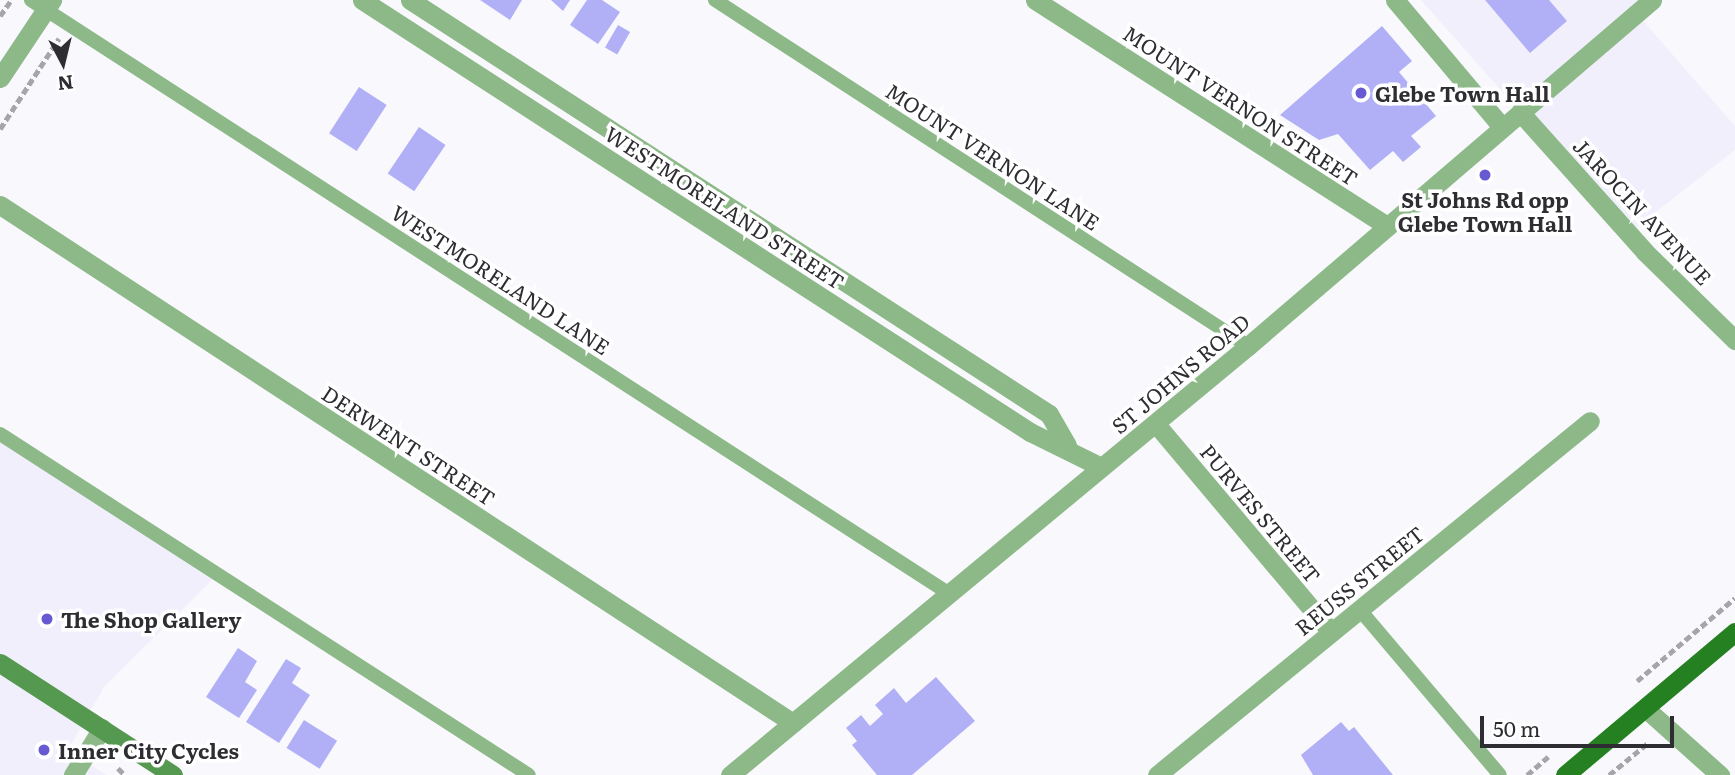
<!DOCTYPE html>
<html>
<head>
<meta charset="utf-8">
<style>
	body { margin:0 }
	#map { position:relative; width:1735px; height:775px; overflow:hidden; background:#f9f8fd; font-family:Literata,serif }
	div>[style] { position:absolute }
	.built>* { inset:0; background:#f2effc }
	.building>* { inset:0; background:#b1b0f6; transform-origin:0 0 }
	.path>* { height:4.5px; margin-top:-2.25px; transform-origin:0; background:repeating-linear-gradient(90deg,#a6a5aa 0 7px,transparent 0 10.5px) }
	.service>* { height:14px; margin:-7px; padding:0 7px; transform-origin:7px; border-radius:7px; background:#8db989 }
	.minor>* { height:19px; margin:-9.5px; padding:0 9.5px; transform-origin:9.5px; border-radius:9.5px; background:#8db989 }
	.secondary>* { height:19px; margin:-9.5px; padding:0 9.5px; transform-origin:9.5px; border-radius:9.5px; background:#559850 }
	.primary>* { height:19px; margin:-9.5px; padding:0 9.5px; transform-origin:9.5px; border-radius:9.5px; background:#248021 }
	.dots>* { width:19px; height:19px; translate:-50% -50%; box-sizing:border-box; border:4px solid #fff; border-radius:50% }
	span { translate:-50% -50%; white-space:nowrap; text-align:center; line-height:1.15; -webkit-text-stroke:7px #fff; paint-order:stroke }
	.poi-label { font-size:21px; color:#2e2d32; font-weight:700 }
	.left { translate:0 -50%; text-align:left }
	.street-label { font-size:21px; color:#2e2d32 }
	.north { position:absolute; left:28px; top:28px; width:70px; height:70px; -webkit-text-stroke:5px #fff; paint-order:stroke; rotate:173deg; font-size:19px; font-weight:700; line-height:28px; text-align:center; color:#2e2d32 }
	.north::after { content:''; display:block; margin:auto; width:24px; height:32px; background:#2e2d32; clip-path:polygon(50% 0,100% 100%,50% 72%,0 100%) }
	.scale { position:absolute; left:1480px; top:716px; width:194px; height:32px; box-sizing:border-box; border:4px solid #2e2d32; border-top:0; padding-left:9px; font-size:21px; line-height:24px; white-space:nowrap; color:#2e2d32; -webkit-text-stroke:5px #fff; paint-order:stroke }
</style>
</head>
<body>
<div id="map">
	<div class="built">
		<div style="clip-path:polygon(1421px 0,1652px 0,1637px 14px,1735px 126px,1735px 150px,1628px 234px)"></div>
		<div style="clip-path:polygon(0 434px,217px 575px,104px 687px,68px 750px,106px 775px,0 775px)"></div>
	</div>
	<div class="building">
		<div style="clip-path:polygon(480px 0,522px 0,510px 20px)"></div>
		<div style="clip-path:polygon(551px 0,570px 0,563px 11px)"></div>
		<div style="clip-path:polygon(587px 0,602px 0,620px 12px,598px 44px,570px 25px)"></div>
		<div style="clip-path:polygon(1485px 0,1549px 0,1567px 21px,1530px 53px)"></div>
		<div style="left:618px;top:25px;width:14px;height:26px;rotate:30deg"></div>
		<div style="clip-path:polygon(1382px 26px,1412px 61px,1399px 72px,1436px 116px,1411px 136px,1421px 147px,1403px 162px,1393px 151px,1370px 170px,1338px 134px,1319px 140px,1280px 115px)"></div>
		<div style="left:359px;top:87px;width:33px;height:55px;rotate:33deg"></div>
		<div style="left:419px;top:127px;width:32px;height:56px;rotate:34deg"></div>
		<div style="clip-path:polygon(238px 648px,257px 661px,245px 682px,257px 690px,239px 718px,206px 697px)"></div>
		<div style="clip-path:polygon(286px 659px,301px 668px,292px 683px,310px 695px,279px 743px,246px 722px)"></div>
		<div style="clip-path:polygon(936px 677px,975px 721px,912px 775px,877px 775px,852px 745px,857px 741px,846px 728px,861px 715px,870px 726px,883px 714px,875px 705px,894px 688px,906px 703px)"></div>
		<div style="left:304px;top:720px;width:39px;height:33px;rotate:32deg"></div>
		<div style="clip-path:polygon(1341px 722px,1349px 731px,1354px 727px,1393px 775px,1313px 775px,1301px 755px)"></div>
	</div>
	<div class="path">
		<div style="left:0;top:16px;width:19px;rotate:-55deg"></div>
		<div style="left:0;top:129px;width:108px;rotate:-57deg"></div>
		<div style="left:1637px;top:681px;width:128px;rotate:-40.3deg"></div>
		<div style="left:118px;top:768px;width:10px;rotate:45deg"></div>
		<div style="left:1527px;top:775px;width:28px;rotate:-41deg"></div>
		<div style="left:1609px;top:775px;width:52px;rotate:-39.5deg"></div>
	</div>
	<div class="service">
		<div style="left:31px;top:0;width:1092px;rotate:32.89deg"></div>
		<div style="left:715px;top:0;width:635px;rotate:32.99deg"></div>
		<div style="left:0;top:434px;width:629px;rotate:32.81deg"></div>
		<div style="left:1360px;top:610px;width:216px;rotate:49.7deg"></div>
	</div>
	<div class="minor">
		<div style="left:362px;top:0;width:796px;rotate:32.89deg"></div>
		<div style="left:1030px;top:432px;width:79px;rotate:26.2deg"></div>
		<div style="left:410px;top:0;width:761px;rotate:32.94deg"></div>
		<div style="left:1049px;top:414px;width:36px;rotate:60deg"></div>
		<div style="left:1035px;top:0;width:418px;rotate:32.7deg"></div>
		<div style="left:1395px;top:0;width:166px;rotate:49.9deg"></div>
		<div style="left:0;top:78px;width:94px;rotate:-56.3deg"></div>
		<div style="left:1520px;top:112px;width:188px;rotate:48.2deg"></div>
		<div style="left:1645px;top:252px;width:126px;rotate:44.4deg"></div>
		<div style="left:0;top:205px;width:947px;rotate:33.15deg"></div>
		<div style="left:1156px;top:424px;width:272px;rotate:49.9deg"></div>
		<div style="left:1645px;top:708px;width:101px;rotate:41.8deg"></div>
		<div style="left:73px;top:775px;width:55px;rotate:-58.3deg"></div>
		<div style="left:730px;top:775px;width:673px;rotate:-39.63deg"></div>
		<div style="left:1248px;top:346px;width:532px;rotate:-40.58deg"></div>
		<div style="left:1157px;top:775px;width:559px;rotate:-39.27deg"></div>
	</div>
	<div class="secondary">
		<div style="left:0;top:663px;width:206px;rotate:32.9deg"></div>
	</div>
	<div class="primary">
		<div style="left:1565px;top:775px;width:222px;rotate:-40.1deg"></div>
	</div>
	<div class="dots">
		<div style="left:1361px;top:93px;background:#6759d2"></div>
		<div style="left:1485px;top:175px;background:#6759d2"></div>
		<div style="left:47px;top:619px;background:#6759d2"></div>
		<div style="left:44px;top:750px;background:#6759d2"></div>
	</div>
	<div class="poi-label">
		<span class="left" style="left:1375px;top:93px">Glebe Town Hall</span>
		<span style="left:1485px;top:211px">St Johns Rd opp<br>Glebe Town Hall</span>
		<span class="left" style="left:61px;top:619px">The Shop Gallery</span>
		<span class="left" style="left:58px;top:750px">Inner City Cycles</span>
	</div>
	<div class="street-label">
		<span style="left:1241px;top:105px;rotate:33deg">MOUNT VERNON STREET</span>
		<span style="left:993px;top:156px;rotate:33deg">MOUNT VERNON LANE</span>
		<span style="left:725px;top:207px;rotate:33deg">WESTMORELAND STREET</span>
		<span style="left:1643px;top:211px;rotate:47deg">JAROCIN AVENUE</span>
		<span style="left:501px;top:279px;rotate:33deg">WESTMORELAND LANE</span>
		<span style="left:1180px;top:373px;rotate:-40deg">ST JOHNS ROAD</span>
		<span style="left:409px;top:445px;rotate:33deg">DERWENT STREET</span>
		<span style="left:1261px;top:513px;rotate:50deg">PURVES STREET</span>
		<span style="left:1359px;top:580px;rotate:-39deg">REUSS STREET</span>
	</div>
	<div class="north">N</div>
	<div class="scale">50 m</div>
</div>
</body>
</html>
